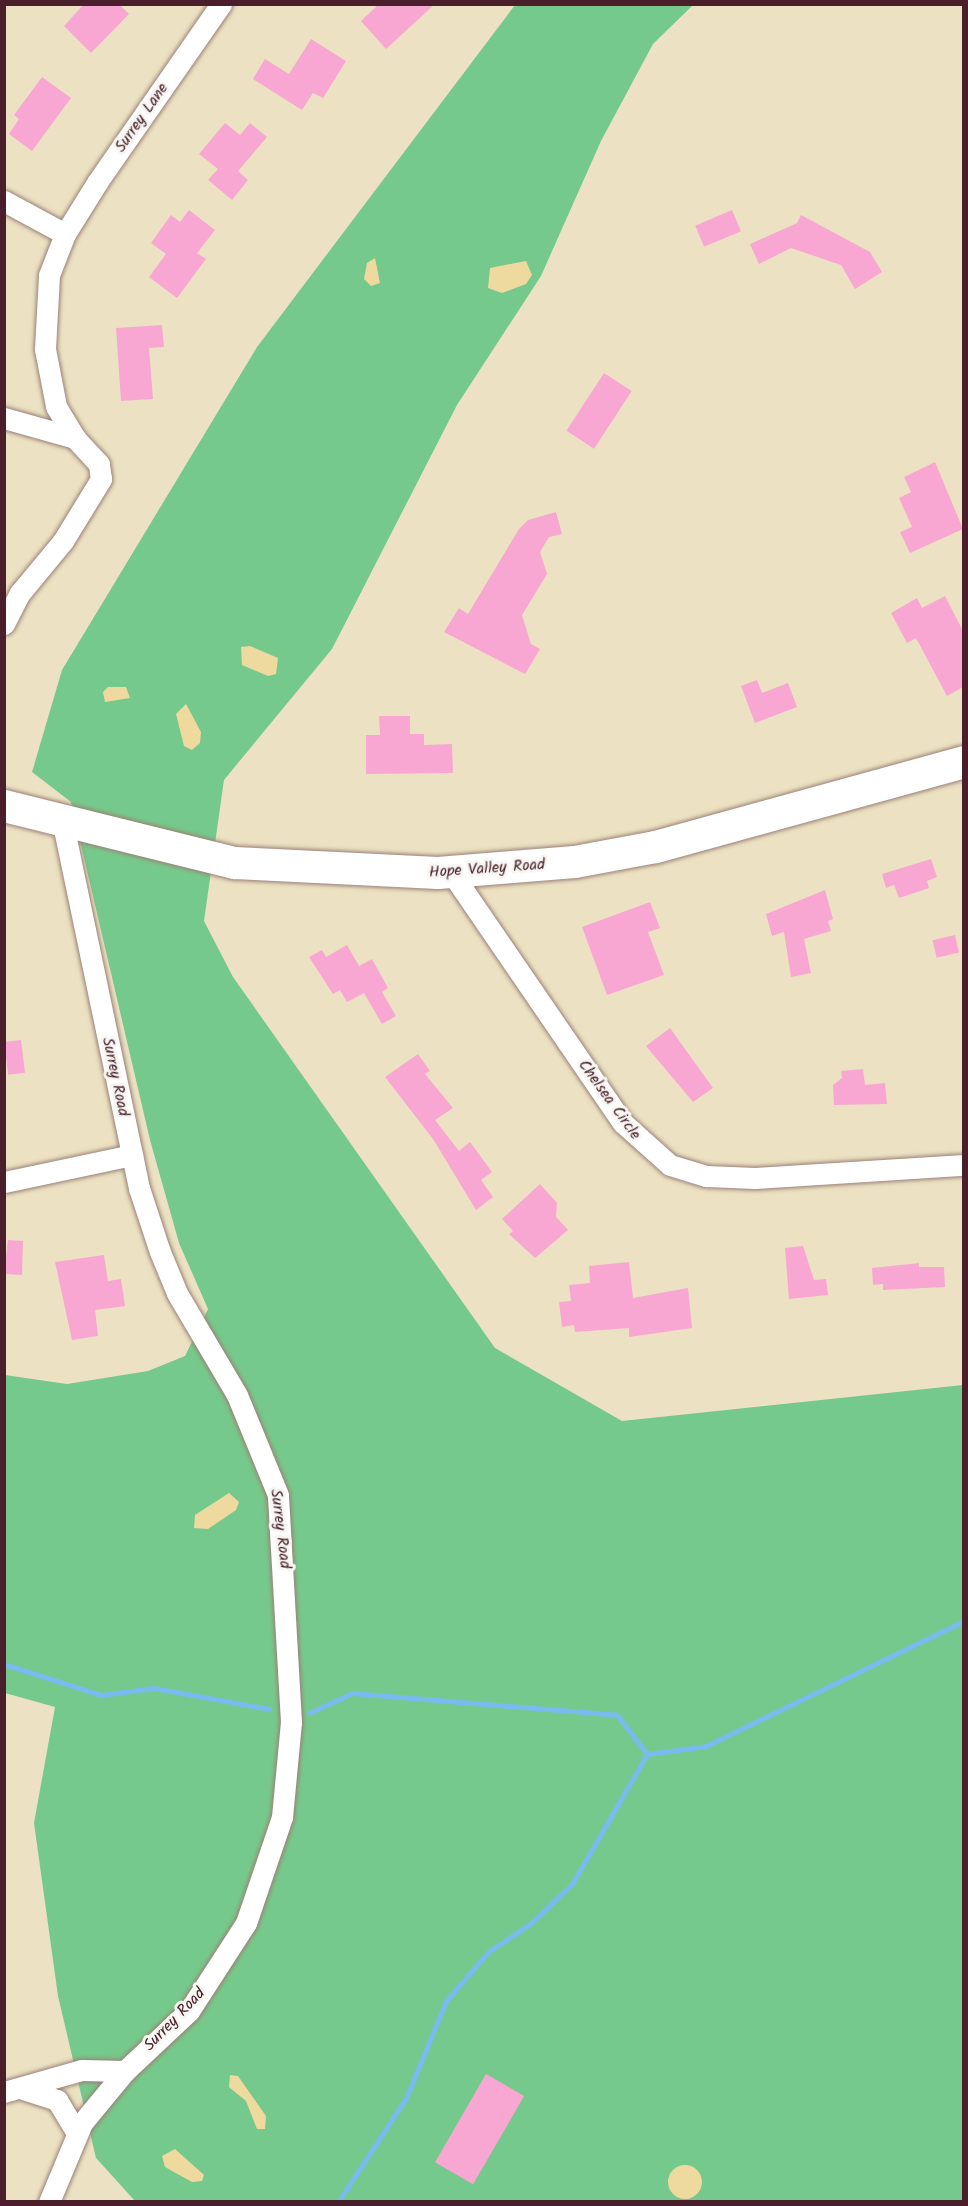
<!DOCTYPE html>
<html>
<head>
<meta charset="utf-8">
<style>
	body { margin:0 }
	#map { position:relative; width:968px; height:2206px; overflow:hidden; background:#ece2c3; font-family:Kalam,sans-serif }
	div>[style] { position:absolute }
	.green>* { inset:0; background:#76c98c }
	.sand>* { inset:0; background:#eeda9e }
	.round { border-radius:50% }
	.stream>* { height:5px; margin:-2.5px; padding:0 2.5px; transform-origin:2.5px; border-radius:2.5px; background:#7abbef }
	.building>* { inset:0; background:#f8a7d2; transform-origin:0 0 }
	.roads { filter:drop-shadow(0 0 2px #9b8077) drop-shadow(0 0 2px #9b8077) }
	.street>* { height:21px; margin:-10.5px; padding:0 10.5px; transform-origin:10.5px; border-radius:10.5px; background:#fff }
	.secondary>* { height:32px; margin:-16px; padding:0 16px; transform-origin:16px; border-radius:16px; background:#fff }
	span { translate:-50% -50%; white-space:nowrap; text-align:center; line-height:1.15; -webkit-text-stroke:6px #f6f6f2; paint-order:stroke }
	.street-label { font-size:16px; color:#4a1f2b }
	.frame { position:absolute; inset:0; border:6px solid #4a1f2b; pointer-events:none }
</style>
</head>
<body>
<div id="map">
	<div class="green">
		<div style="clip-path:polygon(515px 5px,693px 5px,653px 44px,601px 141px,541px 276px,457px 405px,332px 649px,224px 780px,204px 921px,233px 977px,495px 1348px,622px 1421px,963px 1385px,963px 2201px,135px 2201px,96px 2158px,58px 1996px,34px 1823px,55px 1707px,5px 1693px,5px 1375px,67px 1384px,148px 1371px,185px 1356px,208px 1309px,179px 1243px,150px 1140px,71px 802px,32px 772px,62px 670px,257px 347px)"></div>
	</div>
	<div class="sand">
		<div style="clip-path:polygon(375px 258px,380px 283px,371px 286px,364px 279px,367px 263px)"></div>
		<div style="clip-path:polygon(526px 261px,532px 275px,526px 284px,502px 293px,488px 288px,490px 268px)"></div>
		<div style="clip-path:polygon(250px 646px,278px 658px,276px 674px,268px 676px,242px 665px,241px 647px)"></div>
		<div style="clip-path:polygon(108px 687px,126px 687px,130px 698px,105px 702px,103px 692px)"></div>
		<div style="clip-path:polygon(186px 704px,201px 732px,200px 743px,192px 750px,184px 746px,176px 714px)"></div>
		<div style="clip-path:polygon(229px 1493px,239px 1502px,236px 1510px,208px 1529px,194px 1528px,195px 1515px)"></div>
		<div style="clip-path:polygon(230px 2075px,238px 2076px,266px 2116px,265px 2129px,257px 2129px,246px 2101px,229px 2087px)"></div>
		<div style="clip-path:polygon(175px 2149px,204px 2175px,202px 2181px,192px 2182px,165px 2167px,162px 2156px)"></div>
		<div class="round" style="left:668px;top:2165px;width:34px;height:34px"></div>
	</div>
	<div class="stream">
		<div style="left:4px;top:1664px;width:102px;rotate:17.7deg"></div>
		<div style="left:101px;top:1695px;width:53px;rotate:-7.5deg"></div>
		<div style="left:154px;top:1688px;width:117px;rotate:10.3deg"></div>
		<div style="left:309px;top:1713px;width:47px;rotate:-24.9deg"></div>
		<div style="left:352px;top:1693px;width:266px;rotate:4.7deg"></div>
		<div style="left:617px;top:1715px;width:49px;rotate:52.4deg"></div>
		<div style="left:647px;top:1754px;width:60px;rotate:-7.7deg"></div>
		<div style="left:706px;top:1746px;width:287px;rotate:-25.9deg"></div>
		<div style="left:338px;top:2202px;width:124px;rotate:-56.8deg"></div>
		<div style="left:406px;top:2098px;width:105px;rotate:-67.6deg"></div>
		<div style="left:446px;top:2001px;width:66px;rotate:-49.3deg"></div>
		<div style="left:489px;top:1951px;width:49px;rotate:-33.4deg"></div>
		<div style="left:530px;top:1924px;width:58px;rotate:-43.6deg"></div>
		<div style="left:572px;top:1884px;width:150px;rotate:-60deg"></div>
	</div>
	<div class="building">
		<div style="clip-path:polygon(84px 4px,119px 4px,129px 14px,91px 53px,64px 26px)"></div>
		<div style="clip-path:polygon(379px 4px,435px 4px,386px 49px,361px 21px)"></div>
		<div style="clip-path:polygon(311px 39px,346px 61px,323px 98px,313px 93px,302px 110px,253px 79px,265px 59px,289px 74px)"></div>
		<div style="clip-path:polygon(42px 77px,71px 98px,32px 151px,9px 134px,19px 119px,14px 115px)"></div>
		<div style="clip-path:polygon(225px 123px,240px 135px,250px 123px,267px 137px,238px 171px,248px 180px,232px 200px,208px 180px,218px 169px,199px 154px)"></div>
		<div style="clip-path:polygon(189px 210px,215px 230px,197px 253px,206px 259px,177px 298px,149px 277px,166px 254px,151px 243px,171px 215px,180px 222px)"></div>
		<div style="left:732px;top:210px;width:23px;height:40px;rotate:67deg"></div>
		<div style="clip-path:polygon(801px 215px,870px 252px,882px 272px,855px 289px,841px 265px,791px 248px,759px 264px,750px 244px,797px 223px)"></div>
		<div style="clip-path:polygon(162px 325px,164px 347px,149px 348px,153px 399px,121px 401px,116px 328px)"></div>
		<div style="left:604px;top:373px;width:33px;height:69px;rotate:33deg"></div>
		<div style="clip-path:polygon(935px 462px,963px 529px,910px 553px,900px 532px,912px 527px,899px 498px,911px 492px,904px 477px)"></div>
		<div style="clip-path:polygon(556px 512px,562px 534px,549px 537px,540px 552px,547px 574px,522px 615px,531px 644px,540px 649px,525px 674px,444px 632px,459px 608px,468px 614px,519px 529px,528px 520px)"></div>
		<div style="clip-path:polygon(945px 596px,963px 631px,963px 687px,947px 696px,916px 638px,907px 643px,891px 613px,917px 598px,922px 608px)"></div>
		<div style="clip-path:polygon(757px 680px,762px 693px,788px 683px,797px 707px,755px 723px,741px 686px)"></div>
		<div style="clip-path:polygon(379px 716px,410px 716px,410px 734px,424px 734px,424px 745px,452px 744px,453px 773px,366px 774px,366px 735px,380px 735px)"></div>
		<div style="clip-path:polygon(931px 859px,937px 877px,927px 881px,929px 888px,899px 898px,894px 885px,886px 888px,882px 874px)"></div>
		<div style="clip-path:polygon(825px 890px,833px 919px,828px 921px,831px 931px,804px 939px,811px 973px,791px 977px,784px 932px,772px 936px,766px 914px)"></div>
		<div style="clip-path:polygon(650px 902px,660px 928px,648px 932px,664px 975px,607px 995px,582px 927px)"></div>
		<div style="left:955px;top:935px;width:18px;height:23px;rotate:77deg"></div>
		<div style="clip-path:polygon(347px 945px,359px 966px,372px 959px,388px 988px,382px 992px,396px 1016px,382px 1024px,364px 993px,347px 1002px,340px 990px,333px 994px,309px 957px,322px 950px,326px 957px)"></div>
		<div style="clip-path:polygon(670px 1028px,713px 1088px,693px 1102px,646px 1046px)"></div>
		<div style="left:21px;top:1040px;width:33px;height:17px;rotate:83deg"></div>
		<div style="clip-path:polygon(418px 1054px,430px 1071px,425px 1074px,453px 1108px,435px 1120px,459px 1151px,470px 1142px,492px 1172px,481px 1180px,493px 1197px,476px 1210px,433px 1139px,385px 1077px)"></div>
		<div style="clip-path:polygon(863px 1069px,865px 1085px,885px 1083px,887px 1104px,834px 1105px,833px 1085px,842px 1078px,841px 1071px)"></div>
		<div style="clip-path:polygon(540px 1184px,557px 1203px,556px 1217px,568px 1230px,535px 1258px,509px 1234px,513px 1231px,502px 1219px)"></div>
		<div style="clip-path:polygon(8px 1240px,23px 1241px,22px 1275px,4px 1274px)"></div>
		<div style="clip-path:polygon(803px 1246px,814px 1280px,826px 1279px,828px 1295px,789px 1299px,785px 1248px)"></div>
		<div style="clip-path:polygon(104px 1255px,108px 1281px,121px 1279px,125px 1306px,95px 1310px,98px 1336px,72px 1340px,55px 1262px)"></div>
		<div style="clip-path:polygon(629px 1262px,633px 1298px,688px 1288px,692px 1328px,629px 1337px,629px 1328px,575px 1332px,574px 1325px,562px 1327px,559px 1302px,571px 1301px,569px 1285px,590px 1283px,589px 1266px)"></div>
		<div style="clip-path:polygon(919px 1263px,919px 1267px,944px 1267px,945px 1287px,883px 1290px,883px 1284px,873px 1285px,872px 1268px)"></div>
		<div style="left:486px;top:2074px;width:44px;height:102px;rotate:30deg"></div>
	</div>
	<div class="roads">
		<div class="street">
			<div style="left:4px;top:201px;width:69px;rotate:28.4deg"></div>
			<div style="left:4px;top:418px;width:74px;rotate:15.7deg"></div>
			<div style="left:4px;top:624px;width:35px;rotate:-63deg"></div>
			<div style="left:20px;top:593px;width:67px;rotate:-50.4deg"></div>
			<div style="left:63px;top:541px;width:73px;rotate:-58.5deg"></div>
			<div style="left:101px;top:479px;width:15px;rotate:-98deg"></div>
			<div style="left:99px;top:464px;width:35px;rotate:-133deg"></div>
			<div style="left:75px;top:438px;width:37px;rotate:-121deg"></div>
			<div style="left:56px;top:406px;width:58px;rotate:-100.9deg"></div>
			<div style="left:45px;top:349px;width:74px;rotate:-86.9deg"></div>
			<div style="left:49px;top:275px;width:44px;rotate:-68.7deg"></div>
			<div style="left:65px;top:234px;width:62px;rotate:-58.1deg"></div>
			<div style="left:98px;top:181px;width:216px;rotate:-55.2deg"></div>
			<div style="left:451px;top:872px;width:304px;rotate:55.6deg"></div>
			<div style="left:623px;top:1123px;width:63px;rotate:41.8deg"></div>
			<div style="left:670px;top:1165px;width:38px;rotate:17deg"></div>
			<div style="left:706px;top:1176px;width:49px;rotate:2.3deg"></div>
			<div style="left:755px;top:1178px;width:209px;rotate:-3.6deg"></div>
			<div style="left:4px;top:1182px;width:131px;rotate:-11.9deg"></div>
			<div style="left:23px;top:2089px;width:36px;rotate:18deg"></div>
			<div style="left:57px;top:2100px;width:39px;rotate:59deg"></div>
			<div style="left:4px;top:2092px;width:81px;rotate:-15.8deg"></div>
			<div style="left:82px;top:2070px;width:43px;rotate:1.3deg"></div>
			<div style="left:49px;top:2202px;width:86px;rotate:-67.3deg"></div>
			<div style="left:82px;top:2123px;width:67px;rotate:-50.4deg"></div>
			<div style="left:125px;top:2071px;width:88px;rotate:-43.2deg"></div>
			<div style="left:189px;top:2011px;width:105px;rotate:-57.1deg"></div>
			<div style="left:246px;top:1923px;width:112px;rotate:-71.2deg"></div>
			<div style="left:282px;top:1817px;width:95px;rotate:-84.6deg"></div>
			<div style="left:291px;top:1722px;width:227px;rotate:-93.3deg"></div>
			<div style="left:278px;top:1495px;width:108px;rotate:-112.3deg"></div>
			<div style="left:237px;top:1395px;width:118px;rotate:-120.5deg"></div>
			<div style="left:177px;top:1293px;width:44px;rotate:-112.5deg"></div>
			<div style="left:160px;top:1252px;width:67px;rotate:-108.2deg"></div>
			<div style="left:139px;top:1188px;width:373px;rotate:-101.8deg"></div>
		</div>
		<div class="secondary">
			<div style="left:4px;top:806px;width:238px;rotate:13.9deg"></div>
			<div style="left:235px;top:863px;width:203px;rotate:2.8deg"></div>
			<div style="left:438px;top:873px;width:137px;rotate:-4.6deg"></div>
			<div style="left:575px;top:862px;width:82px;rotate:-10.5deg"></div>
			<div style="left:656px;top:847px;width:320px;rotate:-15.4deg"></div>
		</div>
	</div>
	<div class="street-label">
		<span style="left:142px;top:118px;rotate:-55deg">Surrey Lane</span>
		<span style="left:487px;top:869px;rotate:-4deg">Hope Valley Road</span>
		<span style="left:115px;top:1077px;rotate:78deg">Surrey Road</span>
		<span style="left:609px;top:1100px;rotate:54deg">Chelsea Circle</span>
		<span style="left:280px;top:1529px;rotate:83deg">Surrey Road</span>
		<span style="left:175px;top:2020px;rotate:-46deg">Surrey Road</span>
	</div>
	<div class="frame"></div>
</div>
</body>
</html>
